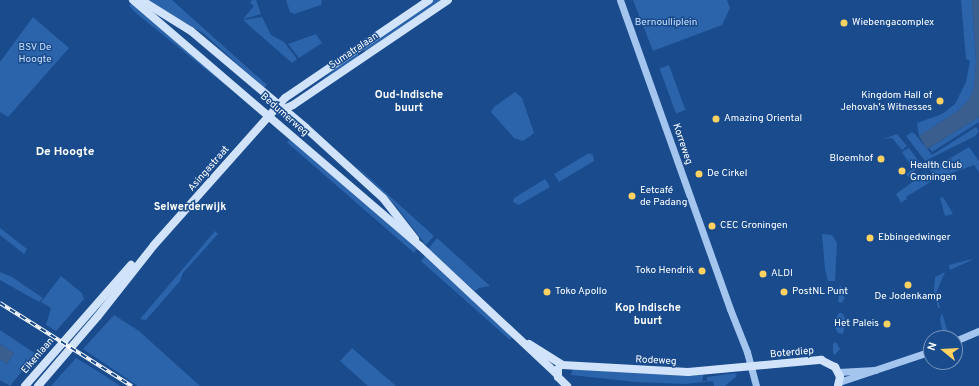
<!DOCTYPE html>
<html>
<head>
<meta charset="utf-8">
<style>
	body { margin:0 }
	#map { position:relative; width:979px; height:386px; overflow:hidden; background:#194b8d; font-family:Overpass,sans-serif }
	div>[style] { position:absolute }
	.green>* { inset:0; background:#2b64ab; transform-origin:0 0 }
	.water>* { inset:0; background:#3a5e8e }
	.tertiary>* { height:7px; margin:-3.5px; padding:0 3.5px; transform-origin:3.5px; border-radius:3.5px; background:#a4c5ee }
	.secondary>* { height:8px; margin:-4px; padding:0 4px; transform-origin:4px; border-radius:4px; background:#d1e3fa }
	.rail>* { height:3.5px; margin-top:-1.75px; transform-origin:0; background:repeating-linear-gradient(90deg,#194b8d 0 6px,#fff 0 12px); box-sizing:border-box; border-block:1px solid #fff }
	.dots>* { width:11px; height:11px; translate:-50% -50%; box-sizing:border-box; border:2px solid #194b8d; border-radius:50% }
	span { translate:-50% -50%; white-space:nowrap; text-align:center; line-height:1.15; -webkit-text-stroke:3px #194b8d; paint-order:stroke }
	.park-label { font-size:10px; color:#cae0fa }
	.poi-label { font-size:10px; color:#fff }
	.left { translate:0 -50%; text-align:left }
	.right { translate:-100% -50%; text-align:right }
	.street-label { font-size:10px; color:#fff }
	.neighbourhood-label { font-size:11px; color:#fff; font-weight:700 }
	.quarter-label { font-size:12px; color:#fff; font-weight:700 }
	.north { position:absolute; left:923px; top:330px; width:40px; height:40px; box-sizing:border-box; background:#194b8d; border:1px solid #7593bb; border-radius:50%; rotate:288deg; font-size:11px; font-weight:700; line-height:16px; text-align:center; color:#fff }
	.north::after { content:''; display:block; margin:auto; width:14px; height:18px; background:#ffd261; clip-path:polygon(50% 0,100% 100%,50% 72%,0 100%) }
</style>
</head>
<body>
<div id="map">
	<div class="green">
		<div style="clip-path:polygon(147px 0,172px 0,267px 85px,264px 88px,203px 33px)"></div>
		<div style="clip-path:polygon(252px 0,256px 0,261px 14px,243px 19px,254px 6px,250px 3px)"></div>
		<div style="clip-path:polygon(286px 0,321px 0,322px 1px,321px 5px,294px 14px,290px 12px)"></div>
		<div style="clip-path:polygon(432px 0,443px 0,366px 53px,362px 47px)"></div>
		<div style="clip-path:polygon(633px 0,727px 0,730px 8px,722px 25px,653px 51px)"></div>
		<div style="clip-path:polygon(961px 0,972px 0,976px 62px,974px 88px,970px 98px,959px 110px,919px 136px,917px 123px,942px 114px,955px 104px,966px 82px,970px 61px,966px 59px)"></div>
		<div style="clip-path:polygon(132px 2px,193px 55px,229px 88px,137px 14px,129px 6px)"></div>
		<div style="clip-path:polygon(33px 17px,69px 48px,8px 117px,0 112px,0 62px)"></div>
		<div style="clip-path:polygon(262px 17px,271px 35px,284px 42px,297px 59px,292px 63px,243px 20px)"></div>
		<div style="clip-path:polygon(316px 34px,322px 43px,299px 58px,288px 44px)"></div>
		<div style="left:356px;top:52px;width:6px;height:75px;rotate:51deg"></div>
		<div style="left:669px;top:65px;width:48px;height:10px;rotate:70deg"></div>
		<div style="clip-path:polygon(515px 92px,522px 98px,534px 133px,523px 141px,514px 138px,491px 112px,494px 107px)"></div>
		<div style="clip-path:polygon(979px 117px,979px 122px,932px 152px,929px 148px)"></div>
		<div style="clip-path:polygon(976px 127px,979px 131px,975px 136px,925px 161px,906px 136px,912px 132px,915px 134px,932px 155px)"></div>
		<div style="clip-path:polygon(897px 134px,907px 146px,902px 150px,892px 138px,883px 139px)"></div>
		<div style="left:291px;top:138px;width:168px;height:6px;rotate:41deg"></div>
		<div style="clip-path:polygon(969px 147px,979px 161px,979px 172px,974px 165px,935px 179px,930px 170px)"></div>
		<div style="clip-path:polygon(909px 148px,921px 164px,908px 177px,906px 174px,913px 169px,902px 152px)"></div>
		<div style="clip-path:polygon(589px 153px,593px 155px,594px 161px,559px 182px,554px 174px)"></div>
		<div style="clip-path:polygon(353px 163px,434px 236px,426px 245px,395px 205px)"></div>
		<div style="clip-path:polygon(926px 172px,932px 181px,906px 197px,907px 199px,901px 203px,896px 194px)"></div>
		<div style="clip-path:polygon(545px 179px,550px 187px,519px 205px,513px 202px,514px 198px)"></div>
		<div style="clip-path:polygon(943px 197px,953px 214px,945px 216px,940px 198px)"></div>
		<div style="clip-path:polygon(0 228px,27px 249px,24px 254px,0 235px)"></div>
		<div style="clip-path:polygon(215px 231px,218px 234px,183px 273px,180px 281px,146px 320px,140px 319px)"></div>
		<div style="clip-path:polygon(822px 234px,832px 235px,837px 243px,835px 281px,828px 281px,825px 269px)"></div>
		<div style="clip-path:polygon(437px 238px,490px 286px,479px 288px,475px 291px,441px 261px,428px 249px)"></div>
		<div style="clip-path:polygon(425px 256px,512px 337px,510px 340px,421px 261px)"></div>
		<div style="clip-path:polygon(972px 259px,972px 260px,950px 270px,949px 265px)"></div>
		<div style="clip-path:polygon(0 272px,12px 277px,43px 298px,39px 302px,0 280px)"></div>
		<div style="clip-path:polygon(945px 272px,936px 293px,940px 308px,938px 308px,934px 290px,935px 277px)"></div>
		<div style="clip-path:polygon(61px 276px,82px 293px,84px 299px,56px 331px,46px 325px,51px 308px,41px 302px)"></div>
		<div style="clip-path:polygon(840px 285px,845px 292px,842px 293px,843px 296px,845px 297px,842px 303px,838px 302px)"></div>
		<div style="clip-path:polygon(839px 313px,842px 313px,846px 320px,843px 334px,838px 333px,835px 328px,835px 319px)"></div>
		<div style="clip-path:polygon(942px 313px,948px 333px,943px 335px,940px 319px)"></div>
		<div style="clip-path:polygon(114px 315px,139px 331px,200px 386px,138px 386px,83px 349px)"></div>
		<div style="clip-path:polygon(0 330px,36px 354px,10px 386px,0 380px,0 359px,7px 364px,14px 353px,0 344px)"></div>
		<div style="clip-path:polygon(836px 342px,840px 349px,835px 355px,833px 354px,833px 344px)"></div>
		<div style="clip-path:polygon(352px 348px,396px 386px,368px 386px,340px 361px)"></div>
		<div style="clip-path:polygon(76px 358px,104px 375px,120px 386px,51px 386px)"></div>
		<div style="clip-path:polygon(573px 367px,704px 373px,702px 381px,707px 381px,707px 377px,735px 373px,737px 376px,725px 386px,714px 386px,713px 381px,685px 384px,636px 382px,571px 375px)"></div>
	</div>
	<div class="water">
		<div style="clip-path:polygon(972px 0,979px 0,979px 117px,927px 149px,919px 136px,959px 110px,970px 98px,974px 88px,976px 59px)"></div>
		<div style="clip-path:polygon(0 344px,14px 353px,7px 364px,0 359px)"></div>
	</div>
	<div class="tertiary">
		<div style="left:620px;top:0;width:328px;rotate:70.4deg"></div>
		<div style="left:730px;top:309px;width:46px;rotate:68.4deg"></div>
		<div style="left:747px;top:352px;width:35px;rotate:75deg"></div>
		<div style="left:955px;top:341px;width:26px;rotate:-23deg"></div>
		<div style="left:838px;top:372px;width:37px;rotate:-3deg"></div>
		<div style="left:839px;top:382px;width:97px;rotate:-18.6deg"></div>
	</div>
	<div class="secondary">
		<div style="left:133px;top:0;width:378px;rotate:40.6deg"></div>
		<div style="left:420px;top:246px;width:187px;rotate:43.1deg"></div>
		<div style="left:141px;top:0;width:59px;rotate:31.8deg"></div>
		<div style="left:191px;top:31px;width:150px;rotate:40.1deg"></div>
		<div style="left:306px;top:128px;width:104px;rotate:42.3deg"></div>
		<div style="left:383px;top:198px;width:52px;rotate:52deg"></div>
		<div style="left:280px;top:111px;width:14px;rotate:-25deg"></div>
		<div style="left:293px;top:105px;width:187px;rotate:-34.1deg"></div>
		<div style="left:529px;top:344px;width:39px;rotate:32deg"></div>
		<div style="left:562px;top:365px;width:126px;rotate:3.2deg"></div>
		<div style="left:688px;top:372px;width:134px;rotate:-5.2deg"></div>
		<div style="left:821px;top:360px;width:16px;rotate:27deg"></div>
		<div style="left:835px;top:367px;width:11px;rotate:63deg"></div>
		<div style="left:840px;top:377px;width:9px;rotate:103deg"></div>
		<div style="left:558px;top:369px;width:8px;rotate:90deg"></div>
		<div style="left:558px;top:377px;width:13px;rotate:45deg"></div>
		<div style="left:25px;top:386px;width:161px;rotate:-48.8deg"></div>
		<div style="left:38px;top:386px;width:92px;rotate:-49.4deg"></div>
		<div style="left:98px;top:316px;width:90px;rotate:-51.7deg"></div>
		<div style="left:154px;top:245px;width:197px;rotate:-48.3deg"></div>
		<div style="left:285px;top:98px;width:174px;rotate:-34.2deg"></div>
	</div>
	<div class="rail">
		<div style="left:0;top:303px;width:156px;rotate:32.2deg"></div>
	</div>
	<div class="dots">
		<div style="left:844px;top:23px;background:#ffd261"></div>
		<div style="left:940px;top:101px;background:#ffd261"></div>
		<div style="left:716px;top:119px;background:#ffd261"></div>
		<div style="left:881px;top:159px;background:#ffd261"></div>
		<div style="left:902px;top:171px;background:#ffd261"></div>
		<div style="left:699px;top:174px;background:#ffd261"></div>
		<div style="left:632px;top:196px;background:#ffd261"></div>
		<div style="left:712px;top:226px;background:#ffd261"></div>
		<div style="left:870px;top:238px;background:#ffd261"></div>
		<div style="left:702px;top:271px;background:#ffd261"></div>
		<div style="left:763px;top:274px;background:#ffd261"></div>
		<div style="left:908px;top:285px;background:#ffd261"></div>
		<div style="left:547px;top:292px;background:#ffd261"></div>
		<div style="left:784px;top:292px;background:#ffd261"></div>
		<div style="left:887px;top:324px;background:#ffd261"></div>
	</div>
	<div class="park-label">
		<span style="left:666px;top:23px">Bernoulliplein</span>
		<span style="left:35px;top:53px">BSV De<br>Hoogte</span>
	</div>
	<div class="poi-label">
		<span class="left" style="left:852px;top:23px">Wiebengacomplex</span>
		<span class="right" style="left:932px;top:101px">Kingdom Hall of<br>Jehovah's Witnesses</span>
		<span class="left" style="left:724px;top:119px">Amazing Oriental</span>
		<span class="right" style="left:873px;top:159px">Bloemhof</span>
		<span class="left" style="left:910px;top:171px">Health Club<br>Groningen</span>
		<span class="left" style="left:707px;top:174px">De Cirkel</span>
		<span class="left" style="left:640px;top:196px">Eetcafé<br>de Padang</span>
		<span class="left" style="left:720px;top:226px">CEC Groningen</span>
		<span class="left" style="left:878px;top:238px">Ebbingedwinger</span>
		<span class="right" style="left:694px;top:271px">Toko Hendrik</span>
		<span class="left" style="left:771px;top:274px">ALDI</span>
		<span class="left" style="left:555px;top:292px">Toko Apollo</span>
		<span class="left" style="left:792px;top:292px">PostNL Punt</span>
		<span style="left:908px;top:297px">De Jodenkamp</span>
		<span class="right" style="left:879px;top:324px">Het Paleis</span>
	</div>
	<div class="street-label">
		<span style="left:354px;top:51px;rotate:-34deg">Sumatralaan</span>
		<span style="left:284px;top:115px;rotate:41deg">Bedumerweg</span>
		<span style="left:682px;top:144px;rotate:71deg">Korreweg</span>
		<span style="left:209px;top:169px;rotate:-49deg">Asingastraat</span>
		<span style="left:792px;top:353px;rotate:-5deg">Boterdiep</span>
		<span style="left:38px;top:356px;rotate:-49deg">Eikenlaan</span>
		<span style="left:656px;top:361px;rotate:3deg">Rodeweg</span>
	</div>
	<div class="neighbourhood-label">
		<span style="left:409px;top:102px">Oud-Indische<br>buurt</span>
		<span style="left:190px;top:207px">Selwerderwijk</span>
		<span style="left:648px;top:315px">Kop Indische<br>buurt</span>
	</div>
	<div class="quarter-label">
		<span style="left:65px;top:153px">De Hoogte</span>
	</div>
	<div class="north">N</div>
</div>
</body>
</html>
